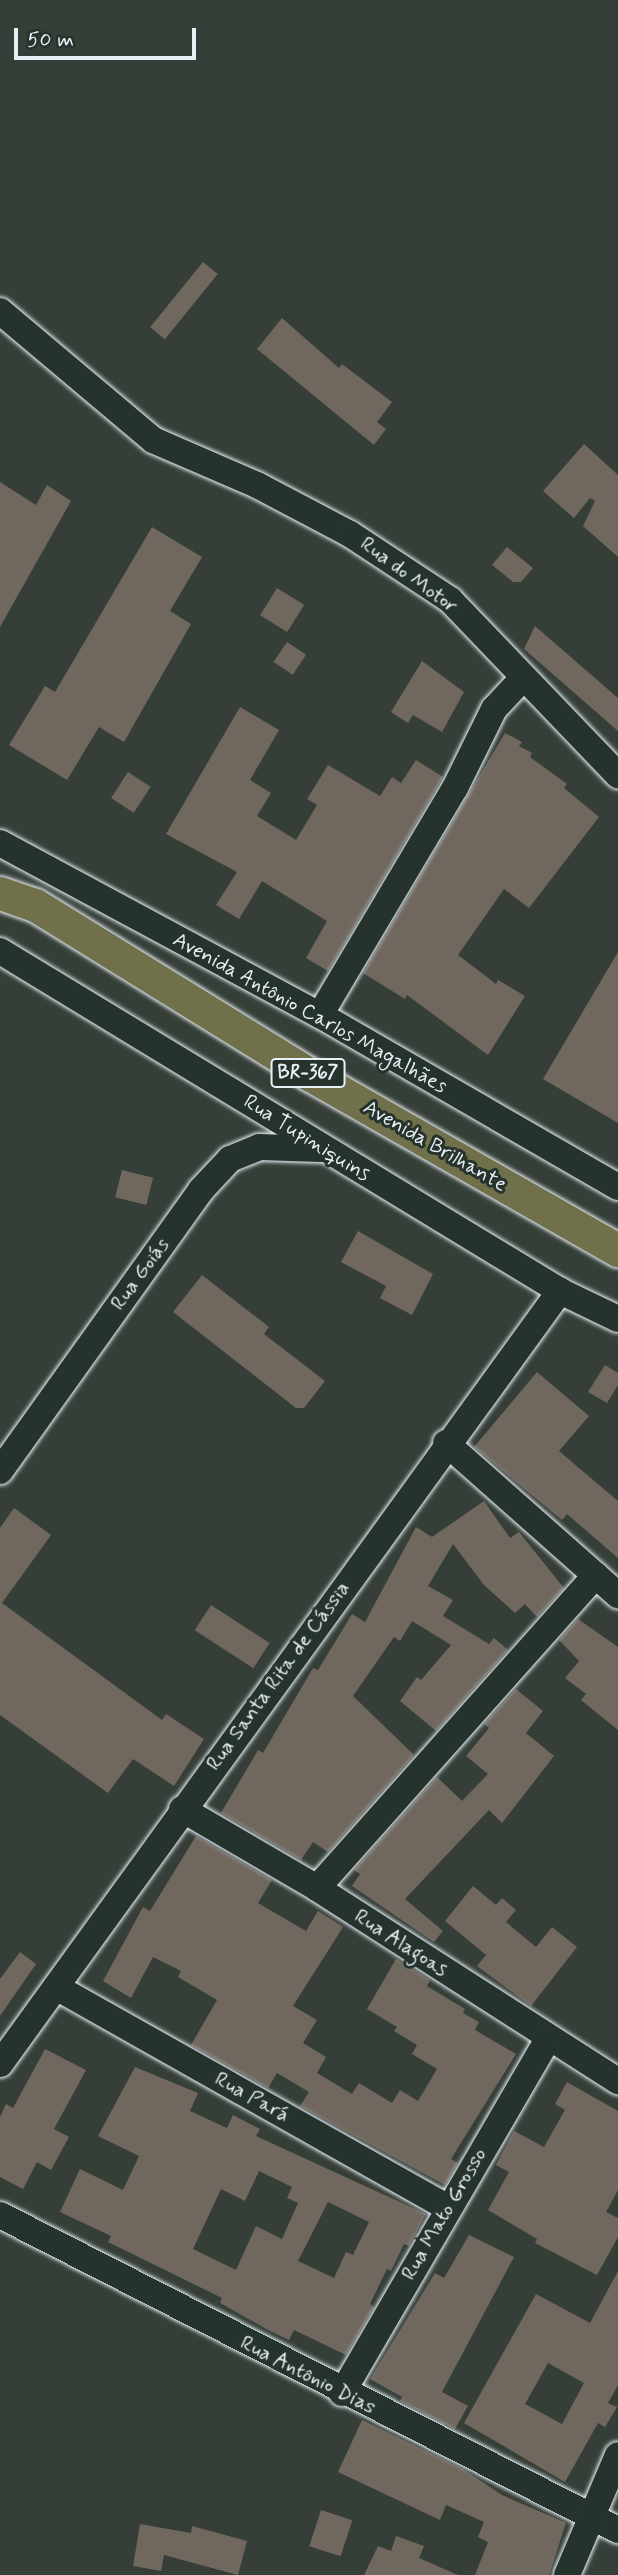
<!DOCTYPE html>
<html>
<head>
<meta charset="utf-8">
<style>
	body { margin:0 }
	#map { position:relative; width:618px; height:2575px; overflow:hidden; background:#353e37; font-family:Mynerve,sans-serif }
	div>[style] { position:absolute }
	.building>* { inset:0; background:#70685f; transform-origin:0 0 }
	.roads { filter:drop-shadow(0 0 2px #e8f1f8) drop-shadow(0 0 2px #e8f1f8) }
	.minor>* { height:26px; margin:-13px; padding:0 13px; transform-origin:13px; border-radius:13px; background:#26332d }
	.major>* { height:33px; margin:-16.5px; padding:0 16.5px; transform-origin:16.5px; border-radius:16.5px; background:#70704a }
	span { translate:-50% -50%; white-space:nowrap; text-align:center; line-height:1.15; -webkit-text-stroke:6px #26332d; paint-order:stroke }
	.shield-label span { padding:2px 5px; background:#26332d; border:2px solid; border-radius:5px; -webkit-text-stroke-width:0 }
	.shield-label { font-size:19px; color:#e8f1f8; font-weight:700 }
	.street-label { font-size:21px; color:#e8f1f8 }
	.scale { position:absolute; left:14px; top:28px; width:182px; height:32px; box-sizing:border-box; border:4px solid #e8f1f8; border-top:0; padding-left:9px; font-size:21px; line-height:24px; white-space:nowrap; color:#e8f1f8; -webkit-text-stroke:5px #26332d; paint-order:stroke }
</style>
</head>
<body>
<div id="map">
	<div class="building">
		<div style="left:203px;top:262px;width:19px;height:84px;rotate:39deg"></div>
		<div style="clip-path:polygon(282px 318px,339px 368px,342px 364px,392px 402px,377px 422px,386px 429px,374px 445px,257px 349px)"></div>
		<div style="clip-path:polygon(584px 444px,618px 475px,618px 557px,583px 526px,595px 501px,590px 498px,574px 518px,543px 491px)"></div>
		<div style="clip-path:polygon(0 482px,36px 505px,47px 485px,71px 501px,0 627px)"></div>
		<div style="clip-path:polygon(152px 527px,202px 557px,170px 611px,191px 624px,124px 742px,99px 727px,67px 780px,9px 745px,45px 686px,55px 692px)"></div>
		<div style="clip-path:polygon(507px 547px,533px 568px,521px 582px,513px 582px,492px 565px)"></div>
		<div style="left:277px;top:588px;width:32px;height:32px;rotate:32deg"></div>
		<div style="clip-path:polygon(535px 626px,618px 698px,618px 731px,524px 649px)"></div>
		<div style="left:287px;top:642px;width:23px;height:24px;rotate:34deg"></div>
		<div style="clip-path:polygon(422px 661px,464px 692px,442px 732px,413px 715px,408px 723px,391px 712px)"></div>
		<div style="clip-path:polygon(240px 707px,279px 730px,250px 780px,271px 793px,257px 816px,296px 840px,317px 805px,307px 799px,328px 765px,380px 796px,392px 777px,401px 783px,416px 760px,443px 777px,328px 971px,306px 958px,327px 921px,262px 881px,239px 919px,216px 905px,237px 872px,166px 834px)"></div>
		<div style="clip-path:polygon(505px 733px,522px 742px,519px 746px,532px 753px,530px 757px,567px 784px,564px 788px,599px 817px,529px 908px,504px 889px,458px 955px,496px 984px,498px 980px,525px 996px,488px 1055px,407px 995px,405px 999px,363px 973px)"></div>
		<div style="left:128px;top:772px;width:27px;height:31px;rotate:33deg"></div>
		<div style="clip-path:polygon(618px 952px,618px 1123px,543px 1079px)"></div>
		<div style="left:122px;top:1170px;width:32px;height:28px;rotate:14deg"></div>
		<div style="clip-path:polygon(358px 1231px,433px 1274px,412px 1315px,380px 1298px,386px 1286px,341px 1262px)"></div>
		<div style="clip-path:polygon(202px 1275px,269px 1327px,264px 1334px,325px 1381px,304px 1408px,296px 1408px,173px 1312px)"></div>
		<div style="clip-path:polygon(605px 1365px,618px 1373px,618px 1385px,607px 1403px,588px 1392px)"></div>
		<div style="clip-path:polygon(537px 1372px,589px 1416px,559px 1451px,618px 1501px,618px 1558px,567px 1514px,562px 1520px,474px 1447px)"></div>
		<div style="clip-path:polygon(484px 1501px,510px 1538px,519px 1532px,564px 1588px,537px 1617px,525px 1604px,515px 1613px,484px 1585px,453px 1544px,428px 1586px,453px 1600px,443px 1616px,489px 1644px,494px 1638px,508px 1650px,436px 1731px,400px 1701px,417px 1677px,421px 1680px,451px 1645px,412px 1621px,400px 1641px,394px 1637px,353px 1696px,414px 1755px,328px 1852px,313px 1842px,301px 1860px,221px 1813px,258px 1750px,263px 1753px,313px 1668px,318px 1670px,352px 1614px,365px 1622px,416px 1527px,432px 1537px)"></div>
		<div style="clip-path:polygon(14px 1508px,51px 1535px,2px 1603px,162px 1720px,166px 1714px,204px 1739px,174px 1786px,133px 1759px,108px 1793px,0 1715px,0 1528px)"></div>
		<div style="left:211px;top:1605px;width:70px;height:30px;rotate:33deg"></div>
		<div style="clip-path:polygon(578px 1619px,618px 1647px,618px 1730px,581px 1700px,586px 1694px,565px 1678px,579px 1661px,559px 1640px)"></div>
		<div style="clip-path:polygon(516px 1689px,543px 1711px,526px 1733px,554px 1756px,502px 1823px,489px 1810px,405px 1899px,443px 1931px,434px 1942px,352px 1886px,360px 1874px,354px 1870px,437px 1777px,462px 1801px,488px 1774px,466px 1756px,489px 1728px,484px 1724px)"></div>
		<div style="clip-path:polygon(196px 1836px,272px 1880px,258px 1903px,306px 1931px,318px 1911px,343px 1927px,293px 2006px,317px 2020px,303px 2043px,326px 2057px,317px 2073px,352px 2094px,359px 2083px,392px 2103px,400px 2090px,418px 2101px,437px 2069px,412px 2054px,417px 2045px,394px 2031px,397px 2027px,367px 2009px,396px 1959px,430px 1980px,427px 1986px,465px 2009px,463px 2013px,479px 2022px,475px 2030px,516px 2054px,451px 2159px,458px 2163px,445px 2185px,300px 2106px,309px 2092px,277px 2073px,268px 2088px,191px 2045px,217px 2000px,178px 1977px,181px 1971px,153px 1957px,131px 1998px,103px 1981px,143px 1907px,150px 1911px)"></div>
		<div style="clip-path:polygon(473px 1886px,496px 1905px,502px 1898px,516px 1910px,506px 1922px,536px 1947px,552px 1927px,577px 1947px,531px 2006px,477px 1966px,486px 1955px,445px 1921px)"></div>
		<div style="clip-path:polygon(20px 1952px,36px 1964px,0 2016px,0 1979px)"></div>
		<div style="clip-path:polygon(45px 2049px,86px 2070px,54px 2129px,69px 2137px,51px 2170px,37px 2162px,23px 2189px,0 2177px,0 2117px,6px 2104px,13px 2108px)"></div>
		<div style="clip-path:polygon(evenodd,135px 2067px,198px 2093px,190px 2111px,227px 2128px,233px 2115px,260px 2129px,256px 2136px,426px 2214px,409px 2246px,404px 2244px,391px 2271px,387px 2269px,370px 2304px,374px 2307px,346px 2355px,294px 2330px,289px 2340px,270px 2331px,220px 2303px,222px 2298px,108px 2242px,111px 2236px,60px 2212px,80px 2169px,123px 2190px,139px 2156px,98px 2136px,135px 2067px,259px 2171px,292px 2187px,287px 2198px,298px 2203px,282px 2239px,256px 2226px,236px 2270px,193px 2249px,221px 2189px,245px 2201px,259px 2171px,135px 2067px,328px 2202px,369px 2222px,353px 2255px,346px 2252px,334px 2278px,298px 2261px,328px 2202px)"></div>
		<div style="clip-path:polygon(567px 2082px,618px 2111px,618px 2190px,606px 2212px,618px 2218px,618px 2237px,597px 2275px,535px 2243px,537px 2239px,488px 2210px,509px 2172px,496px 2165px,514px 2131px,544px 2147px,565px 2110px,555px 2104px)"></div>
		<div style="clip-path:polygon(469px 2235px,514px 2257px,442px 2392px,468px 2406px,455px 2429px,400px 2401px,402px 2397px,370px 2379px,435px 2273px,444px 2278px)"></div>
		<div style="clip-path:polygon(evenodd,618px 2271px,618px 2385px,608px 2403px,617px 2407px,605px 2427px,598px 2423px,565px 2482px,464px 2423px,536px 2294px,590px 2323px,618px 2271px,548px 2363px,584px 2383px,562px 2424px,525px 2404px,548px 2363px)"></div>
		<div style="clip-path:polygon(362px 2420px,463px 2469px,502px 2495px,566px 2523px,549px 2575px,475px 2575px,488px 2542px,478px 2537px,484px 2522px,446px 2505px,440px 2520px,338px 2472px)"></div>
		<div style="left:321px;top:2510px;width:33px;height:38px;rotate:18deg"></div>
		<div style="clip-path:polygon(140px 2524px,191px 2533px,192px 2526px,247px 2541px,238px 2575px,164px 2555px,161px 2571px,133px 2566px)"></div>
		<div style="clip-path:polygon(396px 2536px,424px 2546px,419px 2558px,458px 2575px,364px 2575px,378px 2546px,391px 2551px)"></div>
	</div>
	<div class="roads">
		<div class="minor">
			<div style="left:0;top:311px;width:200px;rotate:40.1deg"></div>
			<div style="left:153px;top:440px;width:113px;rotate:23.4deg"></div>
			<div style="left:257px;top:485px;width:105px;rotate:27.8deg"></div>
			<div style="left:350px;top:534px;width:120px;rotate:33.4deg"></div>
			<div style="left:450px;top:600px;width:243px;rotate:46.2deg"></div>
			<div style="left:0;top:843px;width:363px;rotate:28.3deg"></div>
			<div style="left:320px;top:1015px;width:344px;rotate:30deg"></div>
			<div style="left:0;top:951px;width:655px;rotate:31.26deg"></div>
			<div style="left:560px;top:1291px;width:64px;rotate:25.8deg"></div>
			<div style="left:320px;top:1015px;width:264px;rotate:-59.3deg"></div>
			<div style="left:455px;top:788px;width:88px;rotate:-63.7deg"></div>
			<div style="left:494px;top:709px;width:41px;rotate:-47deg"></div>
			<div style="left:446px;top:1443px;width:230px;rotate:41.5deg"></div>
			<div style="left:0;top:1471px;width:345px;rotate:-54.4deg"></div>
			<div style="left:201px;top:1190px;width:42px;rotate:-46.9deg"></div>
			<div style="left:230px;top:1159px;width:31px;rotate:-22deg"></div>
			<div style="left:259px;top:1147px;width:61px;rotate:1.9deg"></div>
			<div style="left:182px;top:1809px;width:156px;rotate:30.3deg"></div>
			<div style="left:317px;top:1888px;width:358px;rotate:32.7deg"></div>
			<div style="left:317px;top:1888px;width:419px;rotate:-48.3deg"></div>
			<div style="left:56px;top:1987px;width:449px;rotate:29.4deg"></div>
			<div style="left:0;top:2064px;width:955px;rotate:-54.08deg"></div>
			<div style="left:0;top:2215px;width:694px;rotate:27.01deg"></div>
			<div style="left:342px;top:2393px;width:411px;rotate:-59.8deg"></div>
			<div style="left:567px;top:2575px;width:130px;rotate:-67deg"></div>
		</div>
		<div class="major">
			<div style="left:0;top:893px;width:37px;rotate:19deg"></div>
			<div style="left:35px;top:905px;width:322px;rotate:31.7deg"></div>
			<div style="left:309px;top:1074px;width:356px;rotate:29.7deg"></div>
		</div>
	</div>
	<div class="shield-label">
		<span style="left:308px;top:1073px">BR-367</span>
	</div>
	<div class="street-label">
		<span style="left:409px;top:575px;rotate:36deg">Rua do Motor</span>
		<span style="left:310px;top:1013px;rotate:29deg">Avenida Antônio Carlos Magalhães</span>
		<span style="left:307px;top:1138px;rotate:32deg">Rua Tupiniquins</span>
		<span style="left:435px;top:1146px;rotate:30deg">Avenida Brilhante</span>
		<span style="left:140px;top:1274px;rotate:-54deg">Rua Goiás</span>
		<span style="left:278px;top:1676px;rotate:-54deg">Rua Santa Rita de Cássia</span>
		<span style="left:401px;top:1943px;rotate:33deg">Rua Alagoas</span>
		<span style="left:252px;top:2097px;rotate:29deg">Rua Pará</span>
		<span style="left:444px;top:2214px;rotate:-60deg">Rua Mato Grosso</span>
		<span style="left:308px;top:2375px;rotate:27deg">Rua Antônio Dias</span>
	</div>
	<div class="scale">50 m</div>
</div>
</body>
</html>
